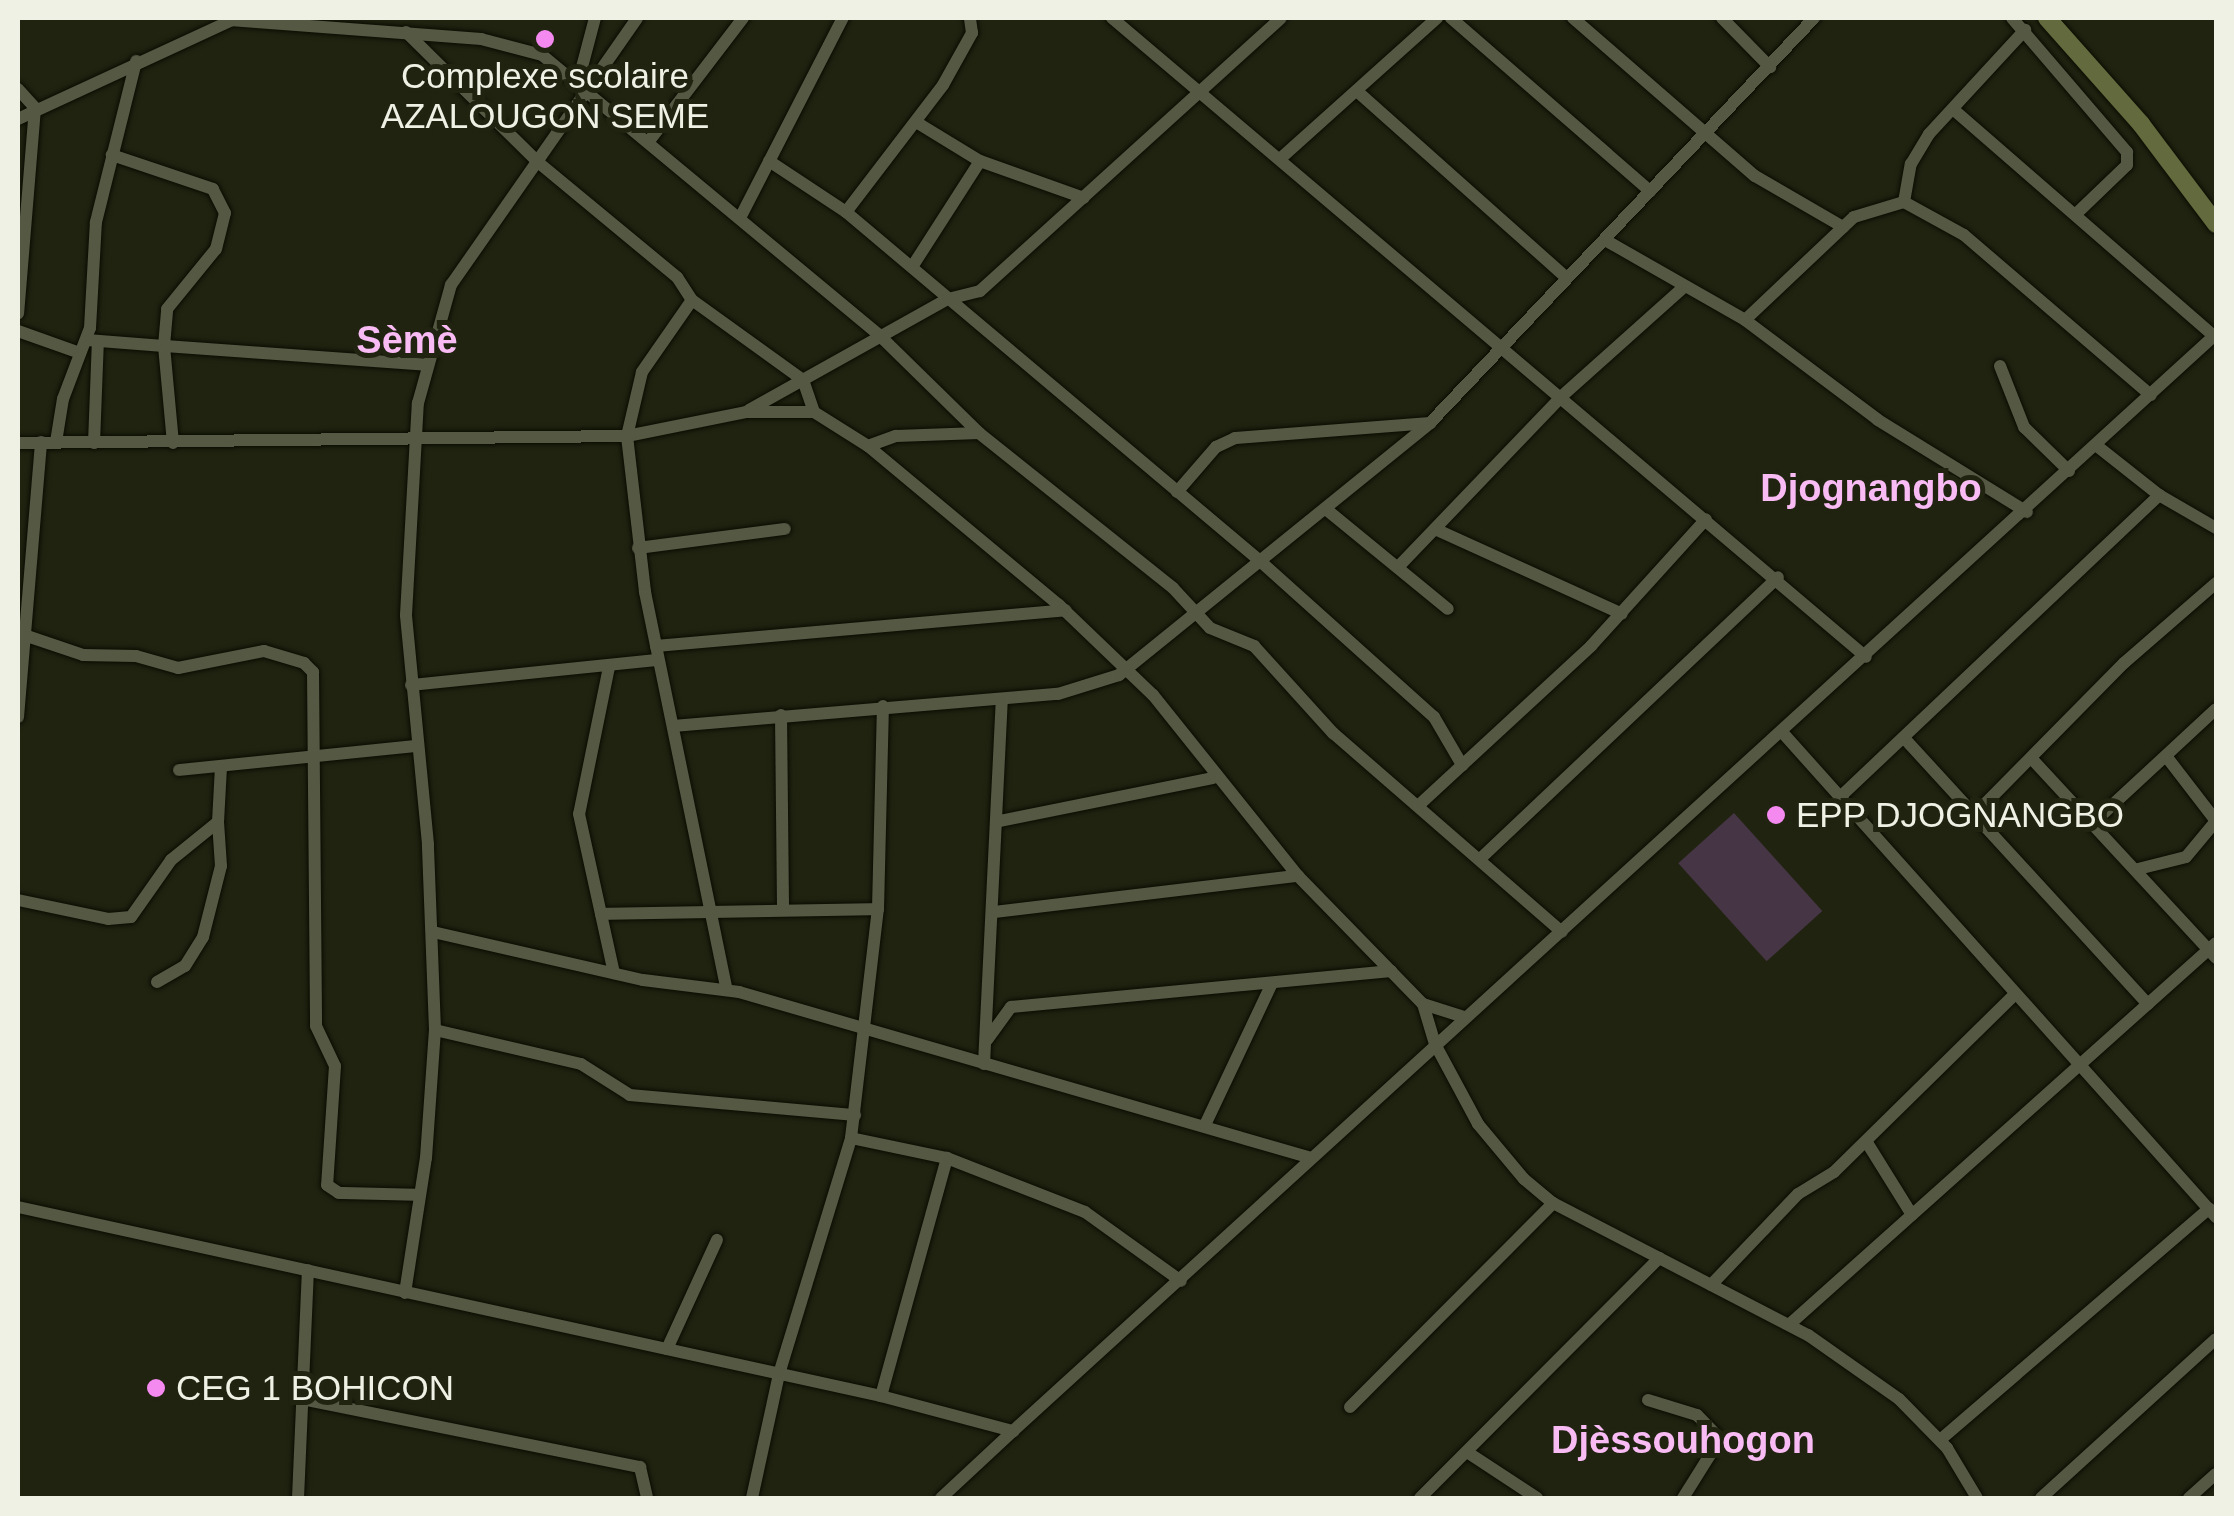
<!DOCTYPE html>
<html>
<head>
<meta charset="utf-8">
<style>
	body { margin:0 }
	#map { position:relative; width:2234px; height:1516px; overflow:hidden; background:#202310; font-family:Helvetica,sans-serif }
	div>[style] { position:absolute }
	.green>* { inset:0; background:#463545; transform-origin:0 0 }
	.roads { filter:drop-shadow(0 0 2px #0a0c00) drop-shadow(0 0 2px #0a0c00) }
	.street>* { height:12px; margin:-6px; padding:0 6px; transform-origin:6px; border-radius:6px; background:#555944 }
	.secondary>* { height:18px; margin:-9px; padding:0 9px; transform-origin:9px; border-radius:9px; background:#636a3d }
	.dots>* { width:28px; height:28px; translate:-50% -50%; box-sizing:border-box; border:5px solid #202310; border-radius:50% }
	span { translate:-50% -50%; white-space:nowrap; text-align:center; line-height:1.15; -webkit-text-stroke:10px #202310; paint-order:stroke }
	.poi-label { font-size:35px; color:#eff1e5 }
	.left { translate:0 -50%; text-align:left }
	.neighbourhood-label { font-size:38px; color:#f8bbf3; font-weight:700 }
	.frame { position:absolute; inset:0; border:20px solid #eff1e5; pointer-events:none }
</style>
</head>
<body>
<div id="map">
	<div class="green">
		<div style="left:1734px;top:813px;width:132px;height:75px;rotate:48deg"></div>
	</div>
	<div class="roads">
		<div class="street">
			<div style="left:1112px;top:18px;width:988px;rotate:40.28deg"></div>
			<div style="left:1451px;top:18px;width:264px;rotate:41deg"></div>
			<div style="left:1573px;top:18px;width:241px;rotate:41deg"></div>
			<div style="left:1755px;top:176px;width:102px;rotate:30.1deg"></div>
			<div style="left:1722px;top:18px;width:69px;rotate:45.6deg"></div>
			<div style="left:2012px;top:18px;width:177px;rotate:49.4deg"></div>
			<div style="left:2127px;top:152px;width:13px;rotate:90deg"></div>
			<div style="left:2127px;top:165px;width:72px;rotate:136.1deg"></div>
			<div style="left:230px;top:20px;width:252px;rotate:4.3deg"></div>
			<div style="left:481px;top:39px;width:63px;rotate:14.7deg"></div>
			<div style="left:542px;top:55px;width:438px;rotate:39.7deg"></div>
			<div style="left:879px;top:335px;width:140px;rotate:44.4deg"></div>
			<div style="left:979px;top:433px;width:248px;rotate:38.6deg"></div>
			<div style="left:1173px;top:588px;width:54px;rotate:47.2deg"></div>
			<div style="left:1210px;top:628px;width:48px;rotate:22.2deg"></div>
			<div style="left:1254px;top:646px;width:118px;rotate:47.8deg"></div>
			<div style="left:1333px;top:733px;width:303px;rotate:41deg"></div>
			<div style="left:406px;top:32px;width:187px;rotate:44.6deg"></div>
			<div style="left:539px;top:163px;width:179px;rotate:39.6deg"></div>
			<div style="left:677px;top:277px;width:27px;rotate:57deg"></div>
			<div style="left:692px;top:300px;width:137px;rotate:35.8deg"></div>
			<div style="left:803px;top:380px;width:34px;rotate:71deg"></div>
			<div style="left:577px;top:86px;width:70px;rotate:-75.2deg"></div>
			<div style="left:18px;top:89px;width:25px;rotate:48deg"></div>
			<div style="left:35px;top:108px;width:206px;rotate:94.7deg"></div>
			<div style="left:1358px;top:92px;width:278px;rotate:41.7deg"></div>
			<div style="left:1954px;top:110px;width:344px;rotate:41deg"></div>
			<div style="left:18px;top:119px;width:241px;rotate:-24.8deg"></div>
			<div style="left:916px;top:122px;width:75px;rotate:31.4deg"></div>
			<div style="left:980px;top:161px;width:110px;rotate:19.6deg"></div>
			<div style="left:649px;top:141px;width:155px;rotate:-52.6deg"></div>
			<div style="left:1281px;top:158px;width:210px;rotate:-41.9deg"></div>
			<div style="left:769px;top:161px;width:92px;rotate:33.5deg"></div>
			<div style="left:846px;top:212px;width:541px;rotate:40.13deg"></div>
			<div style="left:1260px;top:561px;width:234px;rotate:41.9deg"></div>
			<div style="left:1434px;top:717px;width:56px;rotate:59.7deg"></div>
			<div style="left:1904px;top:202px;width:39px;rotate:-80deg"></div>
			<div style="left:1911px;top:164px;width:35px;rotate:-59deg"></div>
			<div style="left:1929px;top:134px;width:142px;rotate:-47.3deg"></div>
			<div style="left:846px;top:212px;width:160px;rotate:-52.6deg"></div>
			<div style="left:943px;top:85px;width:60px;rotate:-60.9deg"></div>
			<div style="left:972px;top:33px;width:15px;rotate:-98deg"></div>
			<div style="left:740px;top:218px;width:225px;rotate:-62.8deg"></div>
			<div style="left:1605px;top:240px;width:161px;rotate:29.7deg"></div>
			<div style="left:1745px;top:320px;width:166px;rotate:36.9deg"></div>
			<div style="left:1878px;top:420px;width:175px;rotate:31.7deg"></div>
			<div style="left:912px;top:267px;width:126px;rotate:-57.3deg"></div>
			<div style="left:692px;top:300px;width:88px;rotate:124.8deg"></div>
			<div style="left:642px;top:372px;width:66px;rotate:103.2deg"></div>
			<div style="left:627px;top:436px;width:157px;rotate:83.4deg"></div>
			<div style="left:645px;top:592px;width:406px;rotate:78.4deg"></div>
			<div style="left:1745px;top:320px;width:150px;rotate:-43.4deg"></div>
			<div style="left:1854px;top:217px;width:52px;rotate:-16.7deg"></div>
			<div style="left:1904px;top:202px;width:68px;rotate:28.8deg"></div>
			<div style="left:1964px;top:235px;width:246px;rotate:40.6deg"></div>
			<div style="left:18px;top:331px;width:66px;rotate:19.5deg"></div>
			<div style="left:87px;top:340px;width:77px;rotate:4.5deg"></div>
			<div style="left:164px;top:346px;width:37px;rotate:-85deg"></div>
			<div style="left:167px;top:309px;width:77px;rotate:-50.8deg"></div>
			<div style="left:216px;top:249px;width:37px;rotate:-76deg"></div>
			<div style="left:225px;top:213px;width:27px;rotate:-117deg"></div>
			<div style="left:213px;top:189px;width:107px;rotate:-161.4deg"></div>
			<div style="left:2000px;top:366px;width:66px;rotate:68.5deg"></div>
			<div style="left:2024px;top:427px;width:63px;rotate:44.4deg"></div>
			<div style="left:749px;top:410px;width:228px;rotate:-29.2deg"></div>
			<div style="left:948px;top:299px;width:33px;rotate:-14deg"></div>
			<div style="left:980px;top:291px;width:406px;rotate:-42.2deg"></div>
			<div style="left:56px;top:442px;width:44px;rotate:-80.8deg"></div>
			<div style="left:63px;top:399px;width:76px;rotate:-69.2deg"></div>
			<div style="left:90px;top:328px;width:106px;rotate:-86.8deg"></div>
			<div style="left:96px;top:222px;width:166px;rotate:-76deg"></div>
			<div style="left:18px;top:443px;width:609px;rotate:-0.66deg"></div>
			<div style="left:627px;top:436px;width:121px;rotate:-11.4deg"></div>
			<div style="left:746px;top:412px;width:68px"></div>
			<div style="left:814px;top:412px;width:64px;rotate:32.2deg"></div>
			<div style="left:868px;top:446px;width:249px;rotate:39.8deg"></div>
			<div style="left:1059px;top:605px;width:130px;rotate:43.8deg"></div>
			<div style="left:1153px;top:695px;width:232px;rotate:51.3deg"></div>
			<div style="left:1298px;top:876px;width:179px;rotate:45.7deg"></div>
			<div style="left:1423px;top:1004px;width:42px;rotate:73.3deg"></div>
			<div style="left:1435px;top:1044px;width:91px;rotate:61.7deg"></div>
			<div style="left:1478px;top:1124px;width:72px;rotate:50.1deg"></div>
			<div style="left:1524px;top:1179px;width:38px;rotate:40deg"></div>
			<div style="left:1553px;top:1203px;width:287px;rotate:27.4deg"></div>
			<div style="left:1808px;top:1335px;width:111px;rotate:35.1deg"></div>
			<div style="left:1899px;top:1399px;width:69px;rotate:45.6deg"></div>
			<div style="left:1947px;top:1448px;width:58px;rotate:59deg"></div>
			<div style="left:94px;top:443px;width:102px;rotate:-87.8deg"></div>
			<div style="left:173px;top:443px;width:97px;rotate:-95.3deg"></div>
			<div style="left:164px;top:346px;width:264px;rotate:4.1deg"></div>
			<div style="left:868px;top:446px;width:30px;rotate:-20deg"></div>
			<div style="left:896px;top:436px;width:83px;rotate:-2.1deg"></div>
			<div style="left:2097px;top:446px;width:79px;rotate:38.3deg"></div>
			<div style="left:2159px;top:495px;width:66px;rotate:30.1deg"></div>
			<div style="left:1177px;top:492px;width:60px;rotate:-49.1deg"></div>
			<div style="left:1216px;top:447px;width:21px;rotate:-25deg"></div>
			<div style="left:1235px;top:438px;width:196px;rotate:-4.4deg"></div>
			<div style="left:1327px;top:510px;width:156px;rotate:39.3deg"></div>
			<div style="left:1435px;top:529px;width:205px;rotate:24.4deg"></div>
			<div style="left:638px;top:548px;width:148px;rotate:-7.4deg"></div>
			<div style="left:1400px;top:565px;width:234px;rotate:-46.2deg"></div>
			<div style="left:1562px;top:396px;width:162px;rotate:-41.8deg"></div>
			<div style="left:27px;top:636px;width:59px;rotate:18.7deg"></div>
			<div style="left:83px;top:655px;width:53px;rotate:1.1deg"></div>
			<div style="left:136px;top:656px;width:44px;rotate:15.9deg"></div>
			<div style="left:178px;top:668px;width:88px;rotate:-11.2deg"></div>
			<div style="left:264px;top:651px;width:42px;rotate:16.7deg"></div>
			<div style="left:304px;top:663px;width:13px;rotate:45deg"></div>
			<div style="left:313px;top:672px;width:354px;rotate:89.5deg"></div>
			<div style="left:316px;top:1026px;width:44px;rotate:64.6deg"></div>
			<div style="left:335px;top:1066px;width:119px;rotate:93.8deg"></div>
			<div style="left:327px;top:1185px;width:14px;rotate:34deg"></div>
			<div style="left:339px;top:1193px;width:80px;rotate:1.4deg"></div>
			<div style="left:656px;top:646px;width:411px;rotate:-5deg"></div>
			<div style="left:609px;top:667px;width:150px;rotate:101.5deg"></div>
			<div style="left:579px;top:814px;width:163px;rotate:77.6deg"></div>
			<div style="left:411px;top:685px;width:248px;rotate:-5.8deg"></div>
			<div style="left:781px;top:715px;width:194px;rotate:89.4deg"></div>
			<div style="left:18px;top:717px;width:276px;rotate:-85.2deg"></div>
			<div style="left:673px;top:726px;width:386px;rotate:-4.8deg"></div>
			<div style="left:1058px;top:694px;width:64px;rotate:-17.3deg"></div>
			<div style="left:1119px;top:675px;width:400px;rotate:-39deg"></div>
			<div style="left:1430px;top:423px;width:558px;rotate:-46.52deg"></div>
			<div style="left:1782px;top:732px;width:651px;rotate:48.18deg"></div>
			<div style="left:1904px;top:738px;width:361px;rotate:47.5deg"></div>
			<div style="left:2032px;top:759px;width:271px;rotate:47.2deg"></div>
			<div style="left:179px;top:770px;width:239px;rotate:-5.8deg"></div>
			<div style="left:1839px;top:798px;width:441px;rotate:-43.4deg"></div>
			<div style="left:1420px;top:804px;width:233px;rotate:-42.7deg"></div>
			<div style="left:1591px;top:646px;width:171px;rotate:-47.8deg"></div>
			<div style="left:1974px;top:815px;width:214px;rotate:-45.4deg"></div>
			<div style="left:2124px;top:663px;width:122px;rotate:-41deg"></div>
			<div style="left:1000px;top:821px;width:217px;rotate:-11.4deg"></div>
			<div style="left:2094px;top:822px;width:166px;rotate:-42.8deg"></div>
			<div style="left:1480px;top:859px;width:410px;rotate:-43.4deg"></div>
			<div style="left:2138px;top:869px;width:49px;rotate:-14deg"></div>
			<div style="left:2186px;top:857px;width:47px;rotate:-50.2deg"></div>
			<div style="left:2216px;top:821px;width:82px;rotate:-127.6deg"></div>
			<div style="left:18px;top:900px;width:92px;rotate:11.9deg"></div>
			<div style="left:108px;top:919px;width:23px;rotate:-5deg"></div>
			<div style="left:131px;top:917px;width:70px;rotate:-54.9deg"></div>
			<div style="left:171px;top:860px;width:60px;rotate:-39deg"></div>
			<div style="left:218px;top:822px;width:55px;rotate:-86.9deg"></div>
			<div style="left:994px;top:912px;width:306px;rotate:-6.8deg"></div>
			<div style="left:601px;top:914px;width:277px;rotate:-1deg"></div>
			<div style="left:433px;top:932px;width:215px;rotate:12.9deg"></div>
			<div style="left:643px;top:980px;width:97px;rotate:7.1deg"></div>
			<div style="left:739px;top:992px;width:596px;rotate:16.18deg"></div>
			<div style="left:157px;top:982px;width:32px;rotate:-30deg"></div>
			<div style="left:185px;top:966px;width:34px;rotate:-58deg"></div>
			<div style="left:203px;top:937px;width:73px;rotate:-75.8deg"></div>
			<div style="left:221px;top:866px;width:44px;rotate:-93.9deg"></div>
			<div style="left:1423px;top:1004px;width:43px;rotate:17.6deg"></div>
			<div style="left:435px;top:1030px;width:150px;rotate:13.1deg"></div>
			<div style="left:581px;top:1064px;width:58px;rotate:32.3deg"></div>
			<div style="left:630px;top:1095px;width:226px;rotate:5.1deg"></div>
			<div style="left:987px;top:1040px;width:41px;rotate:-54deg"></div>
			<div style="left:1011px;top:1007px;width:382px;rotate:-5.4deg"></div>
			<div style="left:984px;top:1064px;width:364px;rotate:-87.2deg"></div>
			<div style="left:1205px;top:1125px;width:157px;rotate:-64.7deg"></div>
			<div style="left:851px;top:1138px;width:98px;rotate:11.8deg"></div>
			<div style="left:947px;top:1158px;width:247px;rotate:105.5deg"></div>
			<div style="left:1866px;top:1141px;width:87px;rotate:58.1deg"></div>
			<div style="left:947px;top:1158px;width:148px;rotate:21.4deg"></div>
			<div style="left:1085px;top:1212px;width:118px;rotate:35.7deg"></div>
			<div style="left:18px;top:1207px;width:883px;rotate:12.35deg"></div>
			<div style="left:881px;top:1396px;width:137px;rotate:14.9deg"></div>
			<div style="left:1013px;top:1431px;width:1628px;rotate:-42.36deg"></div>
			<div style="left:1711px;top:1285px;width:126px;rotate:-46.3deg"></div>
			<div style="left:1798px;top:1194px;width:42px;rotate:-31.4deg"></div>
			<div style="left:1834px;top:1172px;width:252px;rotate:-44.5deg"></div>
			<div style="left:405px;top:1293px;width:137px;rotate:-81.2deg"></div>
			<div style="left:426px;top:1158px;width:128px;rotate:-86deg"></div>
			<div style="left:435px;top:1030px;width:186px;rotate:-92.2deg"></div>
			<div style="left:428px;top:844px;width:230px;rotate:-95.5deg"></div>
			<div style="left:406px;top:615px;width:212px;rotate:-86.8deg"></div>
			<div style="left:418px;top:403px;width:123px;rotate:-74.4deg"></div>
			<div style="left:451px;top:285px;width:325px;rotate:-55.1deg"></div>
			<div style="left:1791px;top:1323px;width:570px;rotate:-41.8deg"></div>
			<div style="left:667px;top:1349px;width:120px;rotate:-65.4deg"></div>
			<div style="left:302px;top:1399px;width:345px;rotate:11.4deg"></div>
			<div style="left:640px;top:1467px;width:32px;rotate:77deg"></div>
			<div style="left:1648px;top:1400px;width:51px;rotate:17deg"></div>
			<div style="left:1697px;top:1415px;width:33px;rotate:46deg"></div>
			<div style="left:1720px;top:1439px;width:70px;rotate:122.1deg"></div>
			<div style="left:1350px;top:1407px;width:288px;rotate:-45.1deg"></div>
			<div style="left:1940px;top:1440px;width:355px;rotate:-40.7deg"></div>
			<div style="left:1467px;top:1452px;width:84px;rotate:33.3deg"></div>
			<div style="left:298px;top:1498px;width:228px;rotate:-87.5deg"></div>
			<div style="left:752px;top:1498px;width:127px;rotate:-77.7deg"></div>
			<div style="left:779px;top:1374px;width:247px;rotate:-73deg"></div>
			<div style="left:851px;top:1138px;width:231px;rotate:-83.3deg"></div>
			<div style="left:878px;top:909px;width:203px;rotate:-88.6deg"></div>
			<div style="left:941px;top:1498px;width:98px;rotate:-42.9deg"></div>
			<div style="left:1420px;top:1498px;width:339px;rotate:-45.1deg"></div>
			<div style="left:2041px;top:1498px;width:236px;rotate:-42.3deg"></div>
			<div style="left:2189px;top:1498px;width:36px;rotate:-42deg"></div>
		</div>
		<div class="secondary">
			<div style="left:2047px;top:18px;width:142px;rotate:48.4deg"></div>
			<div style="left:2141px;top:124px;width:125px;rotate:53.1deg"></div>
		</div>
	</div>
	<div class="dots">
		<div style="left:545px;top:39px;background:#f489f0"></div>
		<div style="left:1776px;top:815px;background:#f489f0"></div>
		<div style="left:156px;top:1388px;background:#f489f0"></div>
	</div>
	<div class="poi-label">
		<span style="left:545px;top:96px">Complexe scolaire<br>AZALOUGON SEME</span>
		<span class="left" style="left:1796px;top:815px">EPP DJOGNANGBO</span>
		<span class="left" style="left:176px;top:1388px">CEG 1 BOHICON</span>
	</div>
	<div class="neighbourhood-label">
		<span style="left:407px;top:341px">Sèmè</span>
		<span style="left:1871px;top:489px">Djognangbo</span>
		<span style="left:1683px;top:1441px">Djèssouhogon</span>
	</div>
	<div class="frame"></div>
</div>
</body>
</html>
